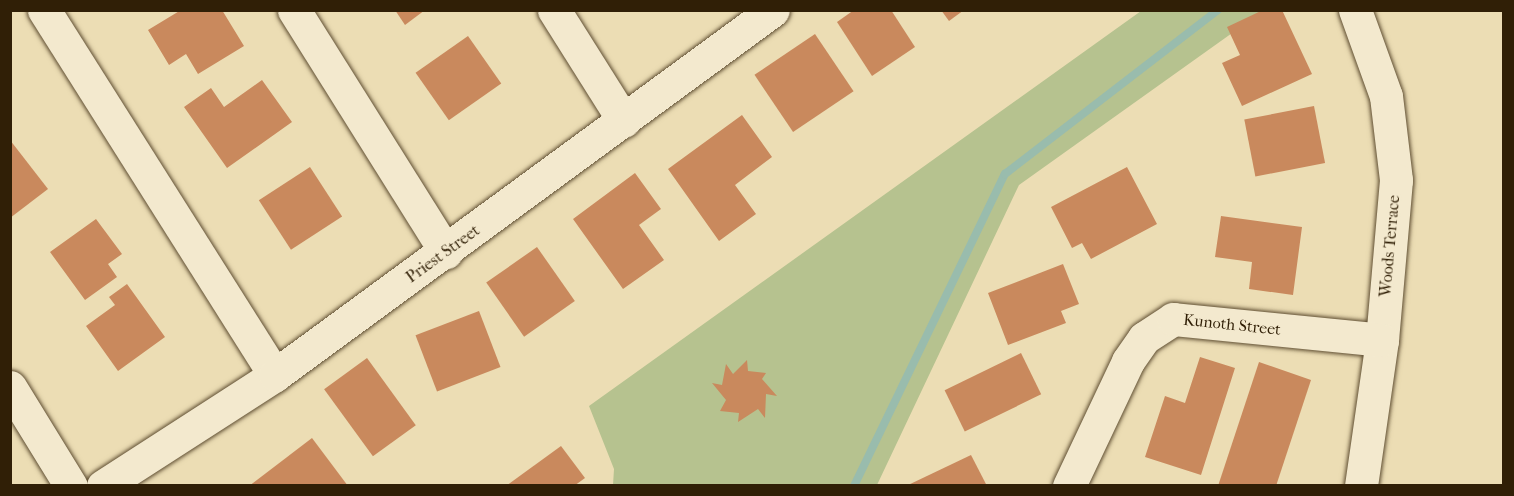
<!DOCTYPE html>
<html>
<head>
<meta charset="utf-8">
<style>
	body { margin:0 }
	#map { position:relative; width:1514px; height:496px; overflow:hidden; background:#ecddb4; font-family:"IM FELL French Canon",serif }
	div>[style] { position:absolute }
	.green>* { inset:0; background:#b6c28f }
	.stream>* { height:8px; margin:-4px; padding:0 4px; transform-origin:4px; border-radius:4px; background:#99bcad }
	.building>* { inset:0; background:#c9895d; transform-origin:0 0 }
	.roads { filter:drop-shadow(0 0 2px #5f4e32) drop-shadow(0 0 2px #5f4e32) }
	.minor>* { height:33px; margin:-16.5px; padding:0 16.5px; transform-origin:16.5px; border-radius:16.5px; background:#f3e9ce }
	span { translate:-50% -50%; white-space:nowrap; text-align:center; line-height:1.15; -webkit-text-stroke:4.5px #f3e9ce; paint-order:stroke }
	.street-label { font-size:16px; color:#301f06 }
	.frame { position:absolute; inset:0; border:12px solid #301f06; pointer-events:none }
</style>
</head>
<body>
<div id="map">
	<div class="green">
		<div style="clip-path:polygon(1141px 11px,1263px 11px,1019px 185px,877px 485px,613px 485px,614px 469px,589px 406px)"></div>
	</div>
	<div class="stream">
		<div style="left:854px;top:486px;width:347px;rotate:-64.2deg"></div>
		<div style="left:1005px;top:174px;width:269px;rotate:-37.6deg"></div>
	</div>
	<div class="building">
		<div style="clip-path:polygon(181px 10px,222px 10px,244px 46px,198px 74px,186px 54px,169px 65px,148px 30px)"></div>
		<div style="clip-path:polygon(395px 10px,425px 10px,405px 25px)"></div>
		<div style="clip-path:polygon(854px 10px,891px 10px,915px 47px,872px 76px,837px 22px)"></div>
		<div style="clip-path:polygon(941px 10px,964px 10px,949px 21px)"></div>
		<div style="clip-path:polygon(1263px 10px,1282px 10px,1312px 74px,1242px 106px,1222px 63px,1240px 55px,1227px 27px)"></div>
		<div style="left:815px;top:34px;width:69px;height:73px;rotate:56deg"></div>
		<div style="left:468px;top:36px;width:58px;height:64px;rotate:55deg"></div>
		<div style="clip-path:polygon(262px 80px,292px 122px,227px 168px,184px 107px,211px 88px,224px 107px)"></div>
		<div style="left:1314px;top:106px;width:58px;height:71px;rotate:79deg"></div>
		<div style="clip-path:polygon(742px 115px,772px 157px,735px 185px,756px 214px,719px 241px,668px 169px)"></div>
		<div style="clip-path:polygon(10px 140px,48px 189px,10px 218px)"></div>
		<div style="left:310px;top:167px;width:59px;height:61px;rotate:57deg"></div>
		<div style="clip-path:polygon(1127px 167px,1157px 224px,1091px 259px,1082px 243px,1072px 248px,1051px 207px)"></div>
		<div style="clip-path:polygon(635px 173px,661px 209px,639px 225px,664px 260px,623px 289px,573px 219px)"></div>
		<div style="clip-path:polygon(1221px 216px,1302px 227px,1293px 295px,1249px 289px,1252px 262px,1215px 257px)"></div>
		<div style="clip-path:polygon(96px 219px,122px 254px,108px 264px,117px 277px,85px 300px,50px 252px)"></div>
		<div style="left:537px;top:247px;width:66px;height:62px;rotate:55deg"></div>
		<div style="clip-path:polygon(1063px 264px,1079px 304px,1061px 311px,1066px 323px,1008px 345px,988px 293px)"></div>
		<div style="clip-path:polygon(127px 284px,165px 337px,118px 371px,86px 326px,115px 305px,109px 297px)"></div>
		<div style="left:479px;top:311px;width:60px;height:68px;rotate:69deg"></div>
		<div style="left:1021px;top:353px;width:46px;height:85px;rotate:64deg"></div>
		<div style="clip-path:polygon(1200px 357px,1235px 368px,1201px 475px,1145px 457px,1165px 396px,1185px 403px)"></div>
		<div style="left:367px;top:358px;width:83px;height:53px;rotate:54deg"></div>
		<div style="clip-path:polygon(747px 360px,748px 371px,766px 373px,762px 379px,777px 396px,766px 394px,765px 418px,758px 409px,738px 422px,739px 413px,720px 411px,726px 400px,712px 383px,722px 385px,726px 364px,733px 374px)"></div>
		<div style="clip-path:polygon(1259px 362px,1311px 380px,1276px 486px,1218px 486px)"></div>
		<div style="clip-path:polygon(312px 438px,348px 486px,249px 486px)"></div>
		<div style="clip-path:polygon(561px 446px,585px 478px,574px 486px,506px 486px)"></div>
		<div style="clip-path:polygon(971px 455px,987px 486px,906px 486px)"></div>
	</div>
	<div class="roads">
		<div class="minor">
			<div style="left:44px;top:10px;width:432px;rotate:57.7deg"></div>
			<div style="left:294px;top:10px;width:286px;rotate:57.9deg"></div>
			<div style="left:554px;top:10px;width:131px;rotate:57.8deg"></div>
			<div style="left:1355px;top:10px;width:91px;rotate:70.2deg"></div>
			<div style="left:1386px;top:96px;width:85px;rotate:83.2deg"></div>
			<div style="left:1396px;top:180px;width:161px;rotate:95deg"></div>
			<div style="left:1382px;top:340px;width:148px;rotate:98.2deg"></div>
			<div style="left:10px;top:387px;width:116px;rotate:58.4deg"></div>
			<div style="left:103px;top:486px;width:205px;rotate:-32.8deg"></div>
			<div style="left:275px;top:375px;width:617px;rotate:-36.24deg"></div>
			<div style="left:1069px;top:486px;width:138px;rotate:-64.7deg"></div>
			<div style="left:1128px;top:361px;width:28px;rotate:-55deg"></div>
			<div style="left:1144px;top:338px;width:35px;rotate:-33deg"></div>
			<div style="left:1173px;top:319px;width:210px;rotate:5.7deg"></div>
		</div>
	</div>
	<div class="street-label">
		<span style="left:1390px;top:246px;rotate:-85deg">Woods Terrace</span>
		<span style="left:443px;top:254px;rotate:-36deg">Priest Street</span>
		<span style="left:1232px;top:325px;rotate:6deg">Kunoth Street</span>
	</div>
	<div class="frame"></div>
</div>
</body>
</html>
